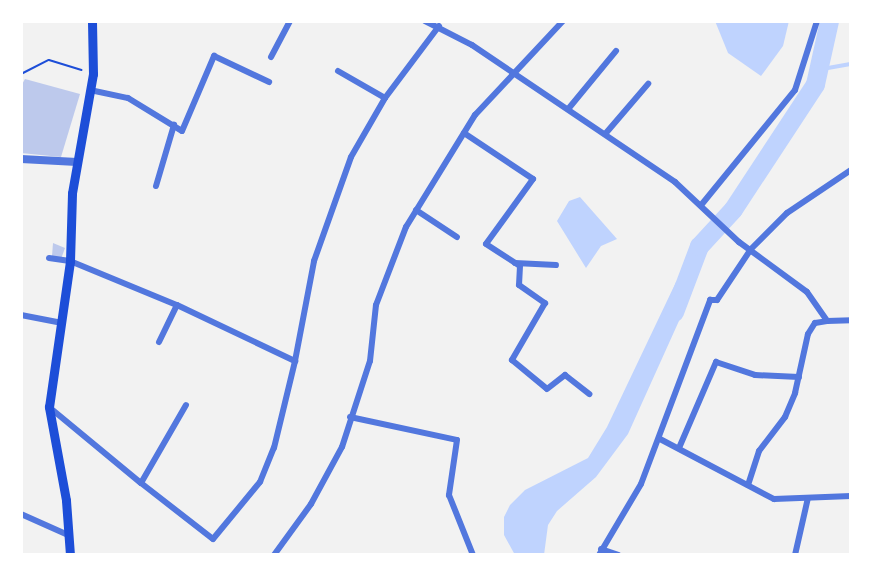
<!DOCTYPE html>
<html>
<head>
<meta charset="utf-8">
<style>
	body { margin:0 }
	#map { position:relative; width:872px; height:576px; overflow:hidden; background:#f2f2f2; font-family:Literata,serif }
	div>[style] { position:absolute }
	.water>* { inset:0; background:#bfd3fe }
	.stream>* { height:3.5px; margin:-1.75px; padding:0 1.75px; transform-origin:1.75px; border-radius:1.75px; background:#bfd3fe }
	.river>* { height:19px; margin:-9.5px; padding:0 9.5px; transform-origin:9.5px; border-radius:9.5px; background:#bfd3fe }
	.building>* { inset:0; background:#bdc9ec }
	.path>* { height:2px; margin:-1px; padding:0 1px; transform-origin:1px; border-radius:1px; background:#1d4ed8 }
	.minor>* { height:6px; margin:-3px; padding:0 3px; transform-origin:3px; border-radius:3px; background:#5277de }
	.tertiary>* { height:8px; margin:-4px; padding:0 4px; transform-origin:4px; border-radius:4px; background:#5277de }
	.secondary>* { height:9px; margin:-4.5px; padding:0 4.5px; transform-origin:4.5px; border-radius:4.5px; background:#1d4ed8 }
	span { translate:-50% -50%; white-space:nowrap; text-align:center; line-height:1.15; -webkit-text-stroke:5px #fff; paint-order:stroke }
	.frame { position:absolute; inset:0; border:23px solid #fff; pointer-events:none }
</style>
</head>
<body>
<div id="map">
	<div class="water">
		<div style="clip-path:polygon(715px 21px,789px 21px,783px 46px,761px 76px,728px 53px)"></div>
		<div style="clip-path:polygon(580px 197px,617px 239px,601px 246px,586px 268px,557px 221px,569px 201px)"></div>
		<div style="clip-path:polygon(676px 282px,692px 292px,628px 434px,596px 477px,557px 511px,548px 525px,544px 555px,515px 555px,504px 535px,504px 517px,510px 505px,525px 490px,588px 458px,607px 427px)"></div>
	</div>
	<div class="stream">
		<div style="left:817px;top:70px;width:35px;rotate:-10deg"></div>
	</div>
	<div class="river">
		<div style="left:674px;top:312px;width:71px;rotate:-69.3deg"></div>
		<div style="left:699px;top:246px;width:50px;rotate:-47.4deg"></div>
		<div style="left:733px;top:209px;width:149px;rotate:-56.7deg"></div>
		<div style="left:815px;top:84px;width:65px;rotate:-77.5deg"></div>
	</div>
	<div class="building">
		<div style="clip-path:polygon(25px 79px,80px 94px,61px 157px,21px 153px,21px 86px)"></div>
		<div style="clip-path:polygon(53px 243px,65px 248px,61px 259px,52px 256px)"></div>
	</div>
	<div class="path">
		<div style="left:21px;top:74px;width:31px;rotate:-27deg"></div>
		<div style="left:49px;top:60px;width:34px;rotate:17deg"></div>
	</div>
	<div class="minor">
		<div style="left:425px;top:21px;width:53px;rotate:27.1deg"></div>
		<div style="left:472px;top:45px;width:245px;rotate:34deg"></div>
		<div style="left:675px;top:182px;width:88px;rotate:43.2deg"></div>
		<div style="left:739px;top:242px;width:84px;rotate:36.3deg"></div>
		<div style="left:807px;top:292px;width:35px;rotate:55deg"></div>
		<div style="left:827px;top:321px;width:24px;rotate:-2deg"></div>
		<div style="left:271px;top:57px;width:41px;rotate:-62.2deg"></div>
		<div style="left:338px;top:71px;width:54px;rotate:29.9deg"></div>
		<div style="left:90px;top:90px;width:39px;rotate:12deg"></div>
		<div style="left:128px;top:98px;width:63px;rotate:31.4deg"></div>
		<div style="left:182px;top:131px;width:82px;rotate:-66.9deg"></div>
		<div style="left:214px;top:56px;width:61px;rotate:25.3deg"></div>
		<div style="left:569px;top:108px;width:74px;rotate:-50.5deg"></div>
		<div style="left:464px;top:133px;width:83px;rotate:33.7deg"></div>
		<div style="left:533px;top:179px;width:80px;rotate:125.9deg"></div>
		<div style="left:486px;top:244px;width:40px;rotate:32.9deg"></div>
		<div style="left:520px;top:266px;width:19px;rotate:93deg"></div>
		<div style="left:519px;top:285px;width:32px;rotate:35deg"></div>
		<div style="left:545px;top:303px;width:66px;rotate:120.1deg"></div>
		<div style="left:512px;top:360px;width:45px;rotate:39.6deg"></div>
		<div style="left:547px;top:389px;width:23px;rotate:-38deg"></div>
		<div style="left:565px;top:375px;width:31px;rotate:38deg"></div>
		<div style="left:606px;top:133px;width:65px;rotate:-49.4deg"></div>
		<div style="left:156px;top:186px;width:64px;rotate:-73.6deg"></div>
		<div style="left:702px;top:204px;width:147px;rotate:-50.8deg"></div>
		<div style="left:795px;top:90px;width:72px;rotate:-72.3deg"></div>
		<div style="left:416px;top:210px;width:49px;rotate:33.4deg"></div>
		<div style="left:49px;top:258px;width:21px;rotate:8deg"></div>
		<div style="left:70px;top:261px;width:116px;rotate:22.4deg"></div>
		<div style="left:177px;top:305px;width:131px;rotate:25.4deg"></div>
		<div style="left:295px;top:361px;width:102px;rotate:-79.2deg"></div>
		<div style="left:314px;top:261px;width:110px;rotate:-70.4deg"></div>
		<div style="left:351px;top:157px;width:68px;rotate:-60deg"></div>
		<div style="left:385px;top:98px;width:90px;rotate:-53.1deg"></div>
		<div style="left:515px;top:263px;width:41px;rotate:2.8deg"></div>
		<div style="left:21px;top:315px;width:42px;rotate:11deg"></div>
		<div style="left:159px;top:342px;width:41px;rotate:-64.1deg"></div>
		<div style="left:49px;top:407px;width:119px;rotate:39.6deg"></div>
		<div style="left:141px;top:483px;width:90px;rotate:-60deg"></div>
		<div style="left:350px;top:417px;width:109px;rotate:12.1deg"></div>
		<div style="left:457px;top:440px;width:56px;rotate:98.3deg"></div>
		<div style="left:449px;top:495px;width:65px;rotate:68.2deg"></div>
		<div style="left:660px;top:439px;width:129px;rotate:27.8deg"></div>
		<div style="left:774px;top:499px;width:77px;rotate:-2.2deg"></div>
		<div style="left:679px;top:448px;width:94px;rotate:-66.7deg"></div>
		<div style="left:716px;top:362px;width:41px;rotate:18.4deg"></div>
		<div style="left:755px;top:375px;width:44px;rotate:2.6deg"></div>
		<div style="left:141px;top:483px;width:91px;rotate:37.9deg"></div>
		<div style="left:213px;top:539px;width:74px;rotate:-50.5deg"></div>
		<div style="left:260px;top:482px;width:37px;rotate:-68deg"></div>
		<div style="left:274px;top:448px;width:89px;rotate:-76.4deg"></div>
		<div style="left:748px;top:485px;width:36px;rotate:-72deg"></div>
		<div style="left:759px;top:451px;width:43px;rotate:-52.6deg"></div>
		<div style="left:785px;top:417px;width:26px;rotate:-67deg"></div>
		<div style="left:795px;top:393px;width:60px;rotate:-77.6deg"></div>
		<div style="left:808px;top:334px;width:13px;rotate:-58deg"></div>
		<div style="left:815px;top:323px;width:12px;rotate:-9deg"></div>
		<div style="left:21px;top:514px;width:51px;rotate:24.1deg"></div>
		<div style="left:601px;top:549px;width:18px;rotate:19deg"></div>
		<div style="left:274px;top:555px;width:63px;rotate:-54deg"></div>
		<div style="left:311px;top:504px;width:65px;rotate:-61.5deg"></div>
		<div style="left:342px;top:447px;width:90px;rotate:-72deg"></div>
		<div style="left:370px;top:361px;width:56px;rotate:-83.9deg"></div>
		<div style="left:376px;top:305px;width:84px;rotate:-69deg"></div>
		<div style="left:406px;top:227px;width:132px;rotate:-58.4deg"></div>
		<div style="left:475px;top:115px;width:129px;rotate:-46.9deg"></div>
		<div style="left:599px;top:555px;width:82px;rotate:-59.4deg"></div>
		<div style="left:641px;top:484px;width:197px;rotate:-69.4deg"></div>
		<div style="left:710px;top:300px;width:7px"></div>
		<div style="left:717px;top:300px;width:61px;rotate:-56.3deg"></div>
		<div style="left:751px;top:249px;width:51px;rotate:-45deg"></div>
		<div style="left:787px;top:213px;width:77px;rotate:-33.9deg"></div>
		<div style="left:795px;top:555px;width:58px;rotate:-77.2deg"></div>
	</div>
	<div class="tertiary">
		<div style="left:21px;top:159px;width:56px;rotate:3.1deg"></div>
	</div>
	<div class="secondary">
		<div style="left:70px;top:555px;width:55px;rotate:-94.2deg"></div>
		<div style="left:66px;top:500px;width:95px;rotate:-100.4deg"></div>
		<div style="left:49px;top:407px;width:148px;rotate:-81.8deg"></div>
		<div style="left:70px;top:261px;width:68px;rotate:-88.3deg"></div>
		<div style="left:72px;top:193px;width:121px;rotate:-80deg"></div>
		<div style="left:93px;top:74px;width:53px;rotate:-91.1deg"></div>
	</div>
	<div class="frame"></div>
</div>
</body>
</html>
